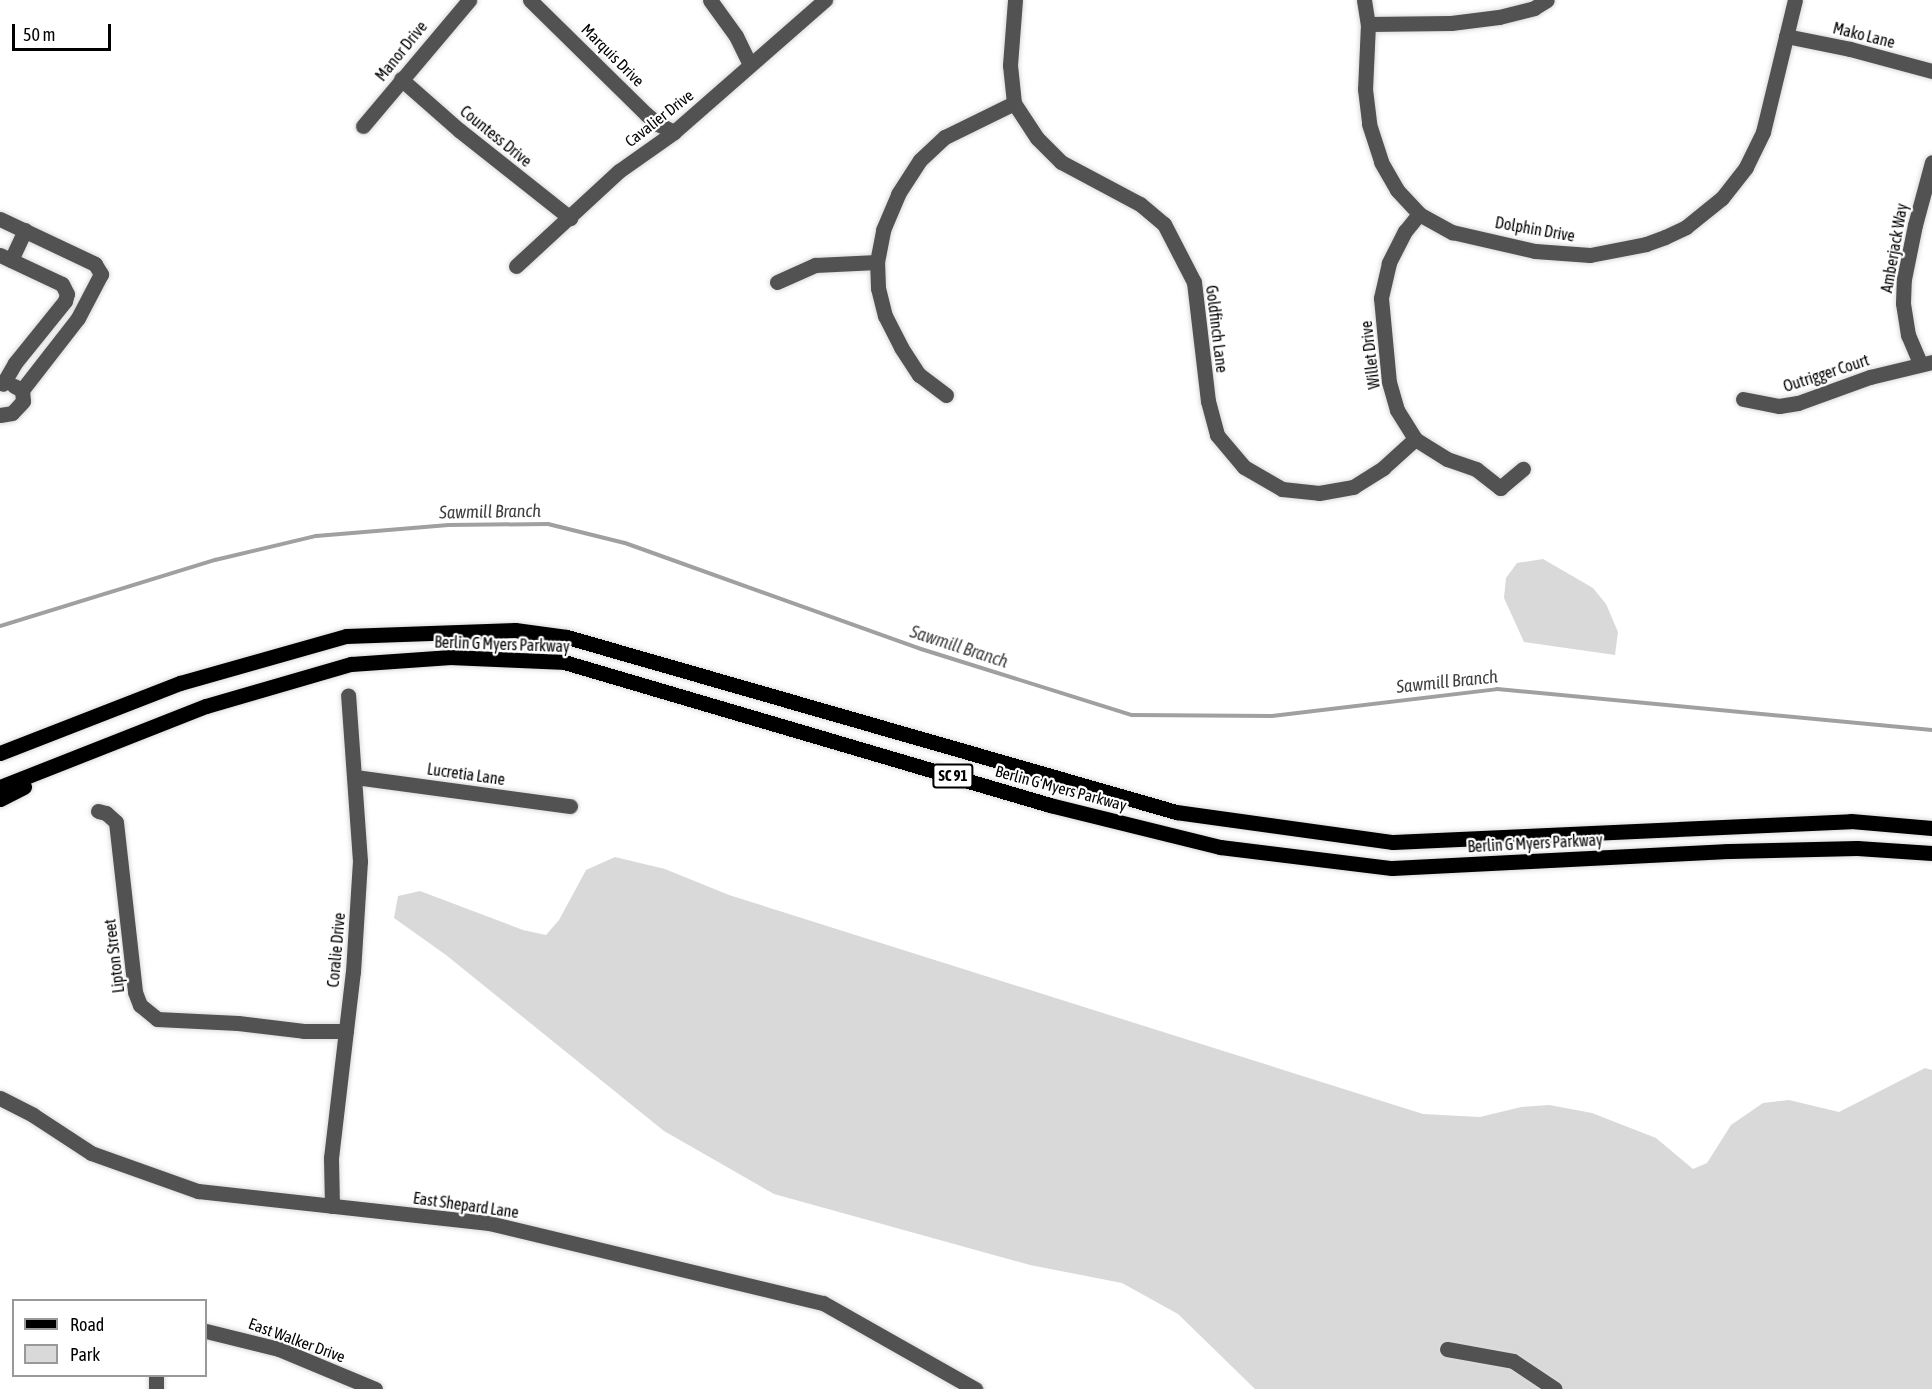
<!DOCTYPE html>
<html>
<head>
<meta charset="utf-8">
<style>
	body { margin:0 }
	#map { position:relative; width:1932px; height:1389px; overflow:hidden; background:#fff; font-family:"Asap Condensed",sans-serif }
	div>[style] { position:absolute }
	.green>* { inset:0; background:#d9d9d9 }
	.stream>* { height:4px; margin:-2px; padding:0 2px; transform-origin:2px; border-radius:2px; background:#a0a0a0 }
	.roads { filter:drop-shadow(0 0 2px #dbdbdb) drop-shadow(0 0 2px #dbdbdb) }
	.minor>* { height:15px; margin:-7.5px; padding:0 7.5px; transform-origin:7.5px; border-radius:7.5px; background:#525252 }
	.major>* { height:15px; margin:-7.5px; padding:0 7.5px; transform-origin:7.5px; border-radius:7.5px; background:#000 }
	span { translate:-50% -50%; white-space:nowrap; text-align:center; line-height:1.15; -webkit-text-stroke:4.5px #fff; paint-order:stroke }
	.shield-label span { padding:2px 4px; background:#fff; border:2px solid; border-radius:4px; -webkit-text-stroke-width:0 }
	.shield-label { font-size:15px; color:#000; font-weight:700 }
	.street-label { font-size:16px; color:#000 }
	.water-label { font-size:18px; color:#414141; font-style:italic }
	.legend { position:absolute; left:12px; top:1299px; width:195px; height:78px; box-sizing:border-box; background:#fff; border:2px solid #999; margin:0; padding:8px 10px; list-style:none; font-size:18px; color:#000 }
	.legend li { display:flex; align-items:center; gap:12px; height:30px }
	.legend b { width:30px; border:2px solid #999 }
	.scale { position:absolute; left:12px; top:24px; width:99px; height:27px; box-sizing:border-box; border:3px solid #000; border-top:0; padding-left:8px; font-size:18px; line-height:21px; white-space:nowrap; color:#000; -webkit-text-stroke:4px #fff; paint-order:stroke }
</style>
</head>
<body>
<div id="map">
	<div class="green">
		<div style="clip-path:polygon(1543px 559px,1593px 588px,1606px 604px,1618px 632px,1615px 655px,1524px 642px,1504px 598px,1506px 578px,1517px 563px)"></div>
		<div style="clip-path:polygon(615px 857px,665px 869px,729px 895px,1423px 1114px,1480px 1117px,1521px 1107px,1549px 1105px,1592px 1113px,1656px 1138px,1693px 1169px,1707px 1163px,1731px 1125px,1763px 1103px,1789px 1100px,1839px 1112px,1925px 1068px,1932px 1070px,1932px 1389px,1255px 1389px,1178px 1314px,1122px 1283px,1030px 1265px,774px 1194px,664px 1131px,446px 955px,394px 918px,398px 896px,420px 891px,523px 930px,546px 935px,559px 920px,586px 870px)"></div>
	</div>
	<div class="stream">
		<div style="left:0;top:626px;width:225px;rotate:-17.1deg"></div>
		<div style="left:215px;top:560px;width:104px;rotate:-13.4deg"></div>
		<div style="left:316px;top:536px;width:133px;rotate:-4.7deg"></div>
		<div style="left:449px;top:525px;width:99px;rotate:-0.6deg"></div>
		<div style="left:548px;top:524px;width:79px;rotate:13.9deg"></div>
		<div style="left:625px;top:543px;width:314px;rotate:19.7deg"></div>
		<div style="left:921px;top:649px;width:221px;rotate:17.4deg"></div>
		<div style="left:1132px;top:715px;width:140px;rotate:0.4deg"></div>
		<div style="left:1272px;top:716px;width:227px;rotate:-6.8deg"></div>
		<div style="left:1497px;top:689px;width:437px;rotate:5.4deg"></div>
	</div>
	<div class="roads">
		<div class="minor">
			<div style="left:530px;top:0;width:163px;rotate:44.5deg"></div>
			<div style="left:646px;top:114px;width:16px;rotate:40deg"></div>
			<div style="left:658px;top:124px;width:18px;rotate:27deg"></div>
			<div style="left:710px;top:0;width:44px;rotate:54.2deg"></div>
			<div style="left:736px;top:36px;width:32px;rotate:64deg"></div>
			<div style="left:1015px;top:0;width:65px;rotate:94.4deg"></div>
			<div style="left:1010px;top:65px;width:38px;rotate:84deg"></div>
			<div style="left:1014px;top:103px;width:42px;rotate:56.7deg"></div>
			<div style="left:1037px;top:138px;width:34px;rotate:45deg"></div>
			<div style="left:1061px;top:162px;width:89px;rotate:28deg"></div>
			<div style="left:1140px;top:204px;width:31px;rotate:40deg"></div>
			<div style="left:1164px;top:224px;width:65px;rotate:62.7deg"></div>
			<div style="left:1194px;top:282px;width:120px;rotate:83.3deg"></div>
			<div style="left:1208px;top:401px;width:35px;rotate:75deg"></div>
			<div style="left:1217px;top:435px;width:42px;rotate:49.8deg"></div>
			<div style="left:1244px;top:467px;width:44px;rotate:30.1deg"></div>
			<div style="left:1282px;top:489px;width:37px;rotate:6deg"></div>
			<div style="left:1319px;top:493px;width:35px;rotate:-10deg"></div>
			<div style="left:1353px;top:487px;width:36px;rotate:-32deg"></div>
			<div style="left:1383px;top:468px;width:43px;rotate:-42.2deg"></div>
			<div style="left:1364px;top:0;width:24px;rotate:81deg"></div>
			<div style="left:1368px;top:24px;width:65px;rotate:92.6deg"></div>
			<div style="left:1365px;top:89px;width:35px;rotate:83deg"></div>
			<div style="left:1369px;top:124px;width:40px;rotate:72deg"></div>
			<div style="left:1381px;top:162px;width:32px;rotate:60deg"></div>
			<div style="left:1397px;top:190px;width:33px;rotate:47deg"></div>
			<div style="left:1419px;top:214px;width:38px;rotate:29deg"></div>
			<div style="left:1452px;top:232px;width:85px;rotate:12.9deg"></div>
			<div style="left:1535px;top:251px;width:55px;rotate:4.2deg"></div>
			<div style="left:1590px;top:255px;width:57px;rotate:-11.1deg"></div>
			<div style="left:1646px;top:244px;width:20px;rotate:-20deg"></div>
			<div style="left:1665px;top:237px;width:23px;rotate:-25deg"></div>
			<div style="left:1686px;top:227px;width:46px;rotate:-38.9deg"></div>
			<div style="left:1722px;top:198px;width:39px;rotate:-52deg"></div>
			<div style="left:1746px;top:167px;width:39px;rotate:-64deg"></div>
			<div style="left:1763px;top:132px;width:136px;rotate:-76.4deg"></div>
			<div style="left:1368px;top:24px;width:83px;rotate:-0.7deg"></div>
			<div style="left:1451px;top:23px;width:48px;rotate:-7.1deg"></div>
			<div style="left:1499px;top:17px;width:36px;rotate:-14deg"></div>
			<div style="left:1534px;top:8px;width:15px;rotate:-32deg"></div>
			<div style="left:1786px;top:36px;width:65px;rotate:11.5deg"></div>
			<div style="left:1850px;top:49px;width:85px;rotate:15deg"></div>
			<div style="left:401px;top:79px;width:77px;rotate:41.3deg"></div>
			<div style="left:459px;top:130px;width:142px;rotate:38.4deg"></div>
			<div style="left:363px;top:126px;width:165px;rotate:-49.9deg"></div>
			<div style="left:1419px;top:214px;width:22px;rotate:129deg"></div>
			<div style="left:1405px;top:231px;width:36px;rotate:117deg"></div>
			<div style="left:1389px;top:263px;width:36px;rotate:103deg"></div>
			<div style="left:1381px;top:298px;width:84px;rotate:84.6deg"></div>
			<div style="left:1389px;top:382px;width:29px;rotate:74deg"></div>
			<div style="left:1397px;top:410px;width:34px;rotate:58deg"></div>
			<div style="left:1415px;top:439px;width:38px;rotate:32deg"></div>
			<div style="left:1447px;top:459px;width:31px;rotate:19deg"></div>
			<div style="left:1476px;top:469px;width:31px;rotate:38deg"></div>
			<div style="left:1500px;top:488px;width:30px;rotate:-40deg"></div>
			<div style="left:0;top:219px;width:105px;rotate:25.3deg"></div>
			<div style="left:95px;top:264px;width:12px;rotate:59deg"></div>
			<div style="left:101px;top:274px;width:50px;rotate:117.6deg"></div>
			<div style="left:78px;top:318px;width:91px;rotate:127.9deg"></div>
			<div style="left:0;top:255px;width:68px;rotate:25.1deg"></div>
			<div style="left:62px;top:284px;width:11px;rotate:63deg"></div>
			<div style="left:67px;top:294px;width:7px;rotate:106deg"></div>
			<div style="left:65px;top:301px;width:80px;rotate:128.9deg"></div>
			<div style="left:15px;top:363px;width:24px;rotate:120deg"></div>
			<div style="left:11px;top:260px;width:33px;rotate:-65deg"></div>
			<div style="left:516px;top:266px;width:140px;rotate:-42.7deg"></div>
			<div style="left:619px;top:171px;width:67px;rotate:-35.3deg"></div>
			<div style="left:674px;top:132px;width:201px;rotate:-41.2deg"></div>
			<div style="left:777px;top:282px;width:42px;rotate:-24.1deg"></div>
			<div style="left:815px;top:265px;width:62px;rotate:-2.8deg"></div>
			<div style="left:1920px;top:363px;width:30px;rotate:-113deg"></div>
			<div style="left:1908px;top:335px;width:32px;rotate:-99deg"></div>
			<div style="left:1903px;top:303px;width:24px;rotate:-88deg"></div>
			<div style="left:1904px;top:279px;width:55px;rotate:-78.5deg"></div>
			<div style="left:1915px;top:225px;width:65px;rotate:-74.9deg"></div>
			<div style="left:946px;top:395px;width:34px;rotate:-143deg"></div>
			<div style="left:919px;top:375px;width:33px;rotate:-123deg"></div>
			<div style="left:901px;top:347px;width:35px;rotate:-117deg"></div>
			<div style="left:885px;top:316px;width:29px;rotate:-104deg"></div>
			<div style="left:878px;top:288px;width:26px;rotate:-92deg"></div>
			<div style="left:877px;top:262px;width:33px;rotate:-79deg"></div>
			<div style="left:883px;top:230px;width:39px;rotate:-67deg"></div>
			<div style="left:898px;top:194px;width:40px;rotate:-57.1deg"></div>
			<div style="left:920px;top:160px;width:34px;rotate:-43deg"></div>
			<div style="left:945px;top:137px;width:77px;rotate:-26.2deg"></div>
			<div style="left:1743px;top:399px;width:37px;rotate:11deg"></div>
			<div style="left:1779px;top:406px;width:19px;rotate:-9deg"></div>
			<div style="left:1798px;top:403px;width:77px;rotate:-19.9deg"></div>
			<div style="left:1870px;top:377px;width:64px;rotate:-13.6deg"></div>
			<div style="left:0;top:415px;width:12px;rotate:-9deg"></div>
			<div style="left:12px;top:413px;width:16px;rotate:-47deg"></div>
			<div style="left:23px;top:401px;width:11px;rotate:-95deg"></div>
			<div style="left:22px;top:390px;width:9px;rotate:-153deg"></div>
			<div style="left:355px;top:777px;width:217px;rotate:7.7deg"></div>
			<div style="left:98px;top:811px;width:8px;rotate:14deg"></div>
			<div style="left:106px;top:813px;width:13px;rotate:42deg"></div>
			<div style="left:116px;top:822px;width:171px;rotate:83.6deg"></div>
			<div style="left:135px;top:992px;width:14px;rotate:69deg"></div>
			<div style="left:140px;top:1005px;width:22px;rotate:39deg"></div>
			<div style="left:157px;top:1019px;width:81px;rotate:2.8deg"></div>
			<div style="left:238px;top:1023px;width:66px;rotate:6.9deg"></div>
			<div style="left:304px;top:1031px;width:42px"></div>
			<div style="left:0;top:1098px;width:37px;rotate:27deg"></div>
			<div style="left:33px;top:1115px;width:69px;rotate:33.2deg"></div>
			<div style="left:91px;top:1153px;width:114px;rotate:19.6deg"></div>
			<div style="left:198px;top:1191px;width:293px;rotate:6.3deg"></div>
			<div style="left:489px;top:1223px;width:343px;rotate:13.5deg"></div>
			<div style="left:823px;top:1303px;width:175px;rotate:29.5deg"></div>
			<div style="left:332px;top:1206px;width:48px;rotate:-91.2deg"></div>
			<div style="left:331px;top:1158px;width:187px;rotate:-83.3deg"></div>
			<div style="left:353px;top:972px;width:111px;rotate:-86.4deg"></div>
			<div style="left:360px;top:861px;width:166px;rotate:-94.1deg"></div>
			<div style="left:206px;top:1331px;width:75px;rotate:13.9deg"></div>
			<div style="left:279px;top:1349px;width:104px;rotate:22.6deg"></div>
			<div style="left:1447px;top:1349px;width:67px;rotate:10.3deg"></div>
			<div style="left:1513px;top:1361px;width:50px;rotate:33.7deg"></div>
			<div style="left:156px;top:1376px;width:13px;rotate:90deg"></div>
		</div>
		<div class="major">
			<div style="left:0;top:753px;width:193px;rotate:-21.3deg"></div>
			<div style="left:180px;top:683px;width:173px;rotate:-15.8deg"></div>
			<div style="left:346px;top:636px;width:169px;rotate:-2deg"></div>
			<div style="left:515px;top:630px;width:52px;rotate:7.7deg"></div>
			<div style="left:567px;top:637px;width:634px;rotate:16.03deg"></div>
			<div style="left:1176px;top:812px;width:219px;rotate:7.9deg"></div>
			<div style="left:1393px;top:842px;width:458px;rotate:-2.6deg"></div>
			<div style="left:1851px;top:821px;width:81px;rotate:4.9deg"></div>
			<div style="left:0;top:787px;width:221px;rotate:-21.5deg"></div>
			<div style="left:206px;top:706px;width:151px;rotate:-16.2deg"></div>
			<div style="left:351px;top:664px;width:100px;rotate:-4deg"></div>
			<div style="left:451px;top:657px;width:113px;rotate:2.5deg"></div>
			<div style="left:564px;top:662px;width:507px;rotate:16.4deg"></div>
			<div style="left:1050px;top:805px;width:175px;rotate:13.9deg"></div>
			<div style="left:1220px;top:847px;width:173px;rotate:7deg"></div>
			<div style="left:1392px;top:868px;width:338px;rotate:-2.9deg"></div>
			<div style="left:1730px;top:851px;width:127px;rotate:-1.4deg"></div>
			<div style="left:1857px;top:848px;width:75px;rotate:3.8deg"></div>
			<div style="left:0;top:799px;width:27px;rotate:-27deg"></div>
		</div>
	</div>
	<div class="shield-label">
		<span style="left:953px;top:776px">SC 91</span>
	</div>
	<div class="street-label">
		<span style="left:1864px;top:35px;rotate:14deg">Mako Lane</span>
		<span style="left:401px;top:51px;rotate:-51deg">Manor Drive</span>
		<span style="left:613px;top:55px;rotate:45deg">Marquis Drive</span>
		<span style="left:659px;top:118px;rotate:-38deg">Cavalier Drive</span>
		<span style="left:496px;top:136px;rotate:39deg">Countess Drive</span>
		<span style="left:1535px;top:229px;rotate:10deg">Dolphin Drive</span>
		<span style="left:1894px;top:248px;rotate:-80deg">Amberjack Way</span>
		<span style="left:1217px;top:329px;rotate:83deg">Goldfinch Lane</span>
		<span style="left:1370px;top:355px;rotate:-97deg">Willet Drive</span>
		<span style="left:1826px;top:373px;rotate:-18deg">Outrigger Court</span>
		<span style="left:502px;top:644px;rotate:2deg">Berlin G Myers Parkway</span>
		<span style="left:466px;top:774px;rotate:8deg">Lucretia Lane</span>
		<span style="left:1061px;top:788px;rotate:15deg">Berlin G Myers Parkway</span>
		<span style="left:1535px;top:843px;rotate:-3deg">Berlin G Myers Parkway</span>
		<span style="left:336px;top:950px;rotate:-85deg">Coralie Drive</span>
		<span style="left:114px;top:956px;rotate:-97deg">Lipton Street</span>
		<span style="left:466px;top:1205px;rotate:8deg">East Shepard Lane</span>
		<span style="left:297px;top:1340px;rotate:20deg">East Walker Drive</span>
	</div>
	<div class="water-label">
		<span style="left:490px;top:512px;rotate:-1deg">Sawmill Branch</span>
		<span style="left:959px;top:647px;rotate:18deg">Sawmill Branch</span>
		<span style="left:1447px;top:682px;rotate:-6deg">Sawmill Branch</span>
	</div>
	<ul class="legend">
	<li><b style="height:8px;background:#000"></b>Road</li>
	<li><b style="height:16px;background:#d9d9d9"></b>Park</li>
	</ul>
	<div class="scale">50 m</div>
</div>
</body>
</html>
